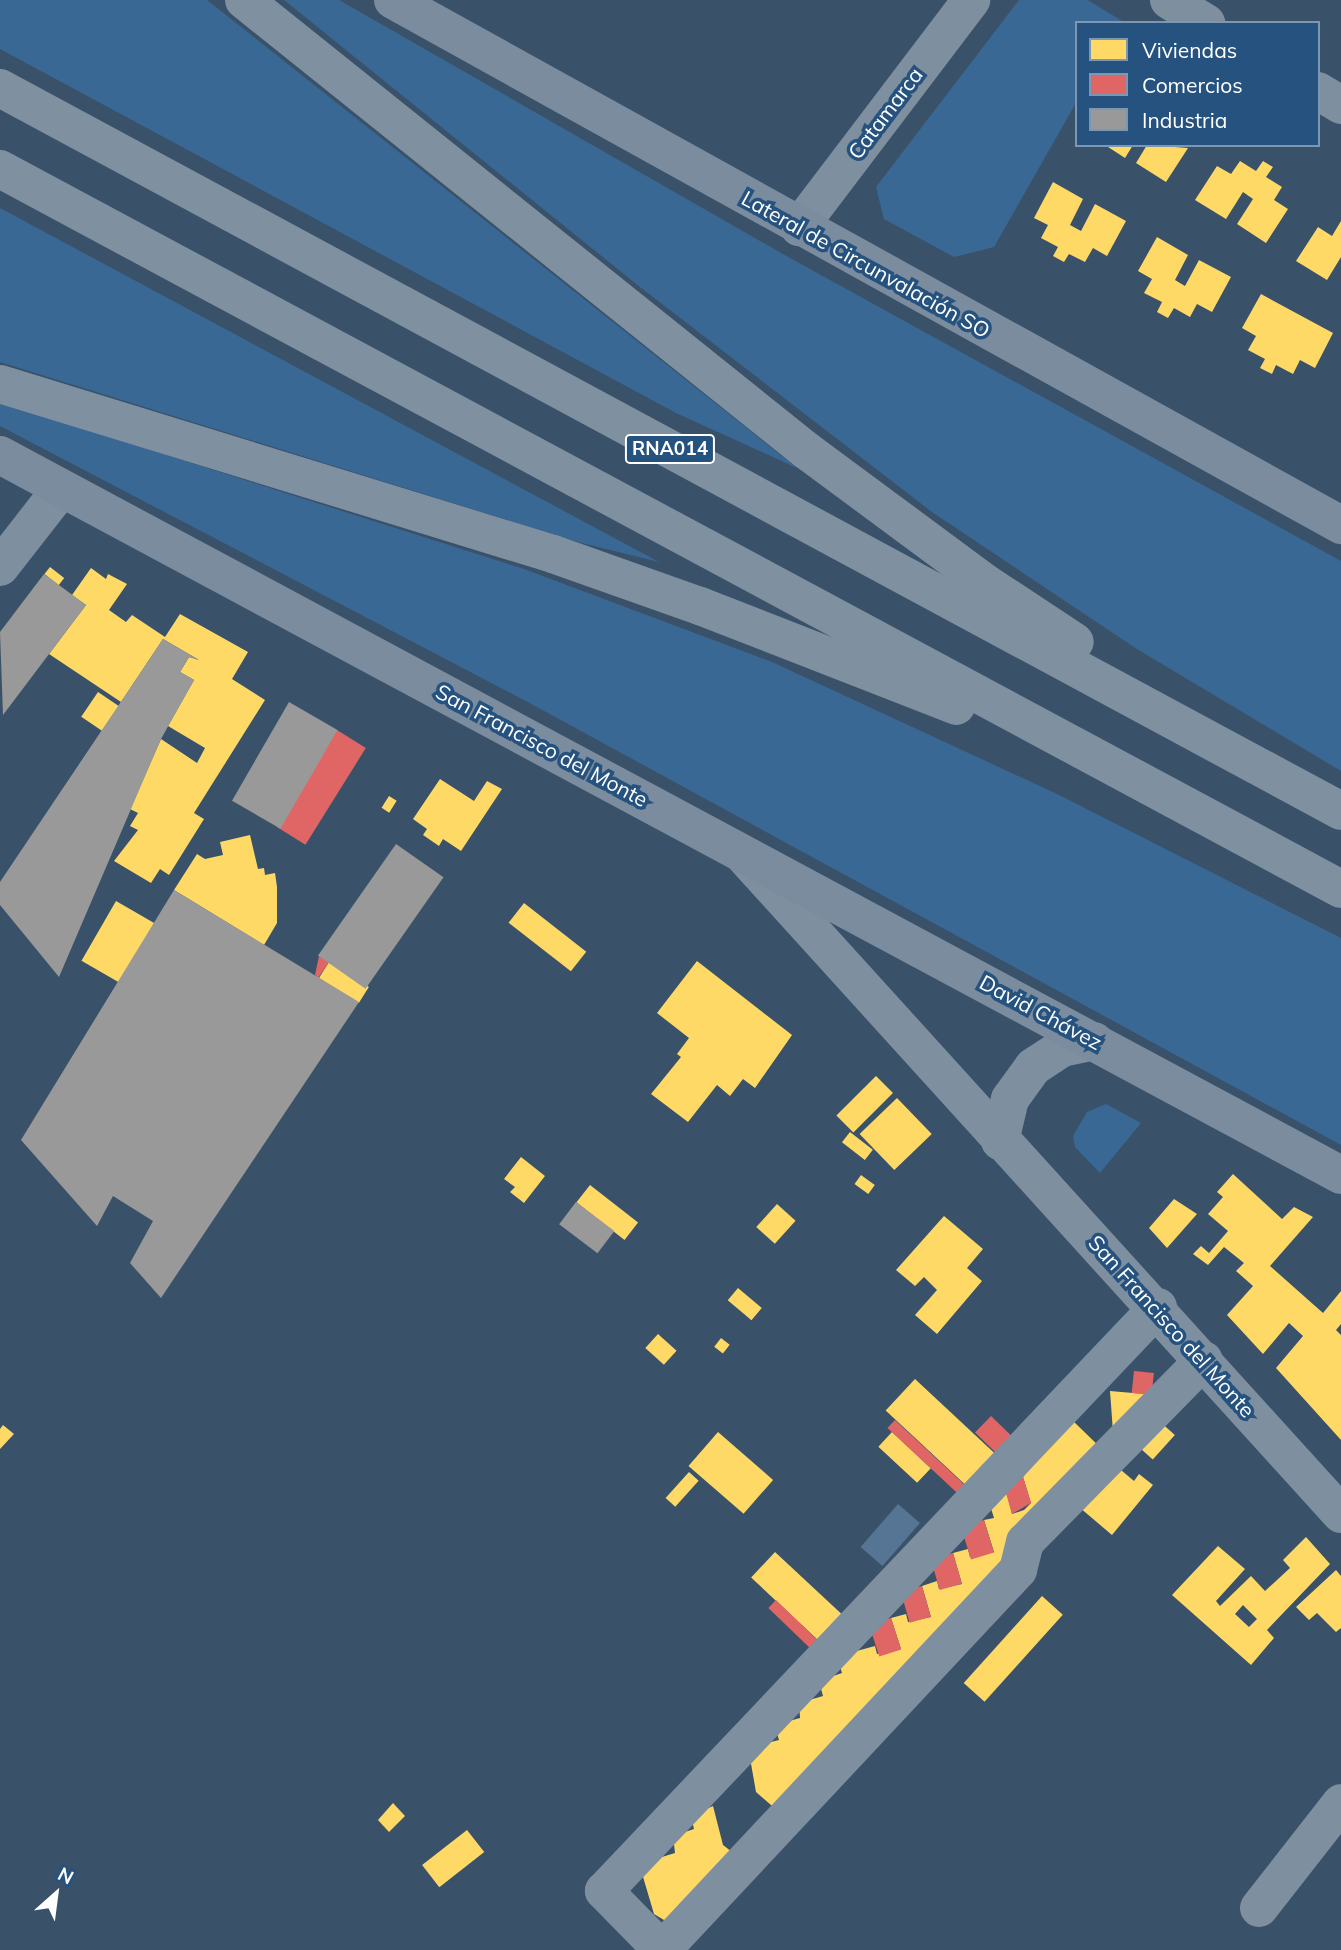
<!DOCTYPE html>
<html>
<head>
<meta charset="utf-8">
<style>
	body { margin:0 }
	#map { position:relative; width:1341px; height:1950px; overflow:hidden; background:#39526a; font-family:Mulish,sans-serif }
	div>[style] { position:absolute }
	.green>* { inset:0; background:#396894 }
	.water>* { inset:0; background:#567594; transform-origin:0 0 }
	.homes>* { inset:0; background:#ffd966; transform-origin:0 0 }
	.shops>* { inset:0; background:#e06666; transform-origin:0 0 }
	.industry>* { inset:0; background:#999; transform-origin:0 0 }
	.street>* { height:38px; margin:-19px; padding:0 19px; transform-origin:19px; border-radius:19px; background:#7e8fa0 }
	.secondary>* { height:38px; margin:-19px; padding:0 19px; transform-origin:19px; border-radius:19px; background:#7a8c9d }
	.highway>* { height:38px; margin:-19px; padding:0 19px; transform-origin:19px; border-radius:19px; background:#7f90a0 }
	span { translate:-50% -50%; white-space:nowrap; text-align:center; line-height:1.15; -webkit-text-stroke:7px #25527e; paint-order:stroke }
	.shield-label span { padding:2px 5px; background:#25527e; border:2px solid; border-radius:5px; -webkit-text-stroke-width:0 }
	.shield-label { font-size:19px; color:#fff; font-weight:700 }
	.street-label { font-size:21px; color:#fff }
	.legend { position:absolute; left:1075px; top:21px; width:245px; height:126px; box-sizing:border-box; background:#25527e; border:2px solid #7c97b2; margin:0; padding:9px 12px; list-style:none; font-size:21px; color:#fff }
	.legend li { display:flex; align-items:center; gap:14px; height:35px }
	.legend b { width:35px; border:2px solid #7c97b2 }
	.north { position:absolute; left:21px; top:1859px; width:70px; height:70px; -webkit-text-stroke:5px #25527e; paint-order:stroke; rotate:28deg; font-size:19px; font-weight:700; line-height:28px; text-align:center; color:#fff }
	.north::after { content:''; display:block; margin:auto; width:24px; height:32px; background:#fff; clip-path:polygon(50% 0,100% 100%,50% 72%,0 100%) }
</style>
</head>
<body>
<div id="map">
	<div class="green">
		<div style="clip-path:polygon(0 0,207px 0,797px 468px,676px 413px,0 49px)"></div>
		<div style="clip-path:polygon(284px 0,339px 0,790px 258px,1341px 561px,1341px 771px,1137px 649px,932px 512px,640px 287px)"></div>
		<div style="clip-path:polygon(1019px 0,1088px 0,1122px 21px,1077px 23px,1077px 101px,994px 247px,954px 257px,884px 219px,876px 187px)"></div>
		<div style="clip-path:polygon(0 208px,659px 562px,578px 542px,0 362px)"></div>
		<div style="clip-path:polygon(0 402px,524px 569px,772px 662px,1057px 794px,1341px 938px,1341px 1145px,524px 700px,0 426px)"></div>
		<div style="clip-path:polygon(1106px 1104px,1141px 1123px,1100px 1173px,1075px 1147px,1073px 1136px,1087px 1112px)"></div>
	</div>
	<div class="water">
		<div style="left:898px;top:1504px;width:29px;height:57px;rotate:41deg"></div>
	</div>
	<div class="homes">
		<div style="clip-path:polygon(1105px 145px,1133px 145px,1125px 158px)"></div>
		<div style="clip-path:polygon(1147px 145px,1188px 148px,1166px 182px,1136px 163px)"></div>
		<div style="clip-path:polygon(1240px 161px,1256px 171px,1263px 161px,1273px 167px,1266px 177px,1282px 187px,1274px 200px,1288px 209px,1266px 243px,1237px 224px,1253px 199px,1243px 192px,1226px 219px,1195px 200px,1217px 166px,1231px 174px)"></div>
		<div style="clip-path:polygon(1053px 182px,1083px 199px,1070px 225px,1081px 231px,1095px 204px,1126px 221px,1107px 256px,1093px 248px,1085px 262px,1069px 254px,1064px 262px,1053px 256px,1058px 247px,1041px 238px,1048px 225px,1034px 218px)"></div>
		<div style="clip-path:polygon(1341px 221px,1341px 257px,1327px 280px,1296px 261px,1318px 227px,1332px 236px)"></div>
		<div style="clip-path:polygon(1157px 237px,1188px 255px,1175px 280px,1185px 286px,1199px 260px,1231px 277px,1212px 312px,1197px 304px,1190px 317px,1174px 308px,1168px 318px,1157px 312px,1162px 302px,1144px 293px,1152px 279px,1138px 271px)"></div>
		<div style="clip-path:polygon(1261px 294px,1333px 333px,1315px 368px,1300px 360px,1293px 374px,1276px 365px,1272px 374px,1260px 368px,1265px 359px,1248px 350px,1256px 336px,1242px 328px)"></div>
		<div style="left:50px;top:567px;width:18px;height:9px;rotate:38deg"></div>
		<div style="clip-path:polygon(91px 568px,106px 579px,108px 574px,127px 584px,109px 610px,126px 622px,132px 615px,165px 637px,180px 614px,248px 652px,232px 679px,265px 700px,194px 813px,204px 819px,169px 875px,160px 869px,151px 883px,114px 861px,138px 830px,130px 826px,138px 813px,130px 809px,161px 739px,197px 763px,205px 748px,168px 726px,194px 680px,180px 672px,189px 657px,199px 660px,163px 639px,121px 702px,49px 654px,86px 605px,72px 595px)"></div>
		<div style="left:98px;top:692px;width:25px;height:30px;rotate:34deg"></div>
		<div style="clip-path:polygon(440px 779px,474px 801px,487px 781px,502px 789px,461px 851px,443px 839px,439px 846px,423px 835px,427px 829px,413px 819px)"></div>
		<div style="left:389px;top:796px;width:9px;height:14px;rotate:32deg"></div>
		<div style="clip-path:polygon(250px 835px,258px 869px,264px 868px,265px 875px,275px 873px,277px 887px,277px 923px,264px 945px,174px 890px,197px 854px,205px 859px,223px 855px,220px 842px)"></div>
		<div style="left:116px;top:901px;width:44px;height:69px;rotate:30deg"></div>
		<div style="left:524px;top:903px;width:79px;height:25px;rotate:38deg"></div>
		<div style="clip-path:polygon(697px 961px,792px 1035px,755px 1088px,743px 1079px,730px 1096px,717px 1085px,688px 1122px,651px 1094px,681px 1057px,677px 1054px,689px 1038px,657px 1013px)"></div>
		<div style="left:329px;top:962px;width:47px;height:19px;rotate:32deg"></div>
		<div style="left:876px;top:1076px;width:24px;height:56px;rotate:45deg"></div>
		<div style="left:897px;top:1098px;width:50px;height:52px;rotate:46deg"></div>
		<div style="left:850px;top:1132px;width:29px;height:13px;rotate:38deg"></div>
		<div style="clip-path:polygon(521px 1157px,545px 1176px,524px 1203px,510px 1192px,515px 1187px,504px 1179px)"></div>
		<div style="clip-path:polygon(1233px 1174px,1282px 1219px,1294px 1207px,1313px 1217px,1270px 1266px,1323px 1313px,1341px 1291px,1341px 1324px,1336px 1330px,1341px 1335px,1341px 1440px,1276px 1368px,1303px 1336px,1289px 1323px,1263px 1354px,1227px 1315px,1253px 1286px,1236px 1271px,1244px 1263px,1224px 1247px,1208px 1265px,1193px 1254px,1201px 1246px,1209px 1253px,1228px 1231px,1208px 1214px,1223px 1197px,1217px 1192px)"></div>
		<div style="left:861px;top:1175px;width:17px;height:11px;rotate:36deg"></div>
		<div style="left:590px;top:1185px;width:61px;height:22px;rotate:38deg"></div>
		<div style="clip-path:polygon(1174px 1199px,1197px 1214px,1167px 1248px,1149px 1228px)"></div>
		<div style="left:777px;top:1204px;width:25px;height:31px;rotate:42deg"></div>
		<div style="clip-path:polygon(944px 1216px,983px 1249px,967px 1268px,982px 1281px,937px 1334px,915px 1315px,937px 1290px,924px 1277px,915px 1286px,896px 1270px)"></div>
		<div style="left:738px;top:1288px;width:31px;height:16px;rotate:40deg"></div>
		<div style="left:658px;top:1334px;width:25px;height:19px;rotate:42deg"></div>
		<div style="left:721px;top:1338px;width:11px;height:11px;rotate:38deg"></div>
		<div style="left:915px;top:1379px;width:114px;height:43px;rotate:43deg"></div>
		<div style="clip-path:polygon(1110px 1391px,1133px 1393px,1153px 1394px,1113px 1432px)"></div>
		<div style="left:1157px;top:1419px;width:24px;height:33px;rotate:42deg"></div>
		<div style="clip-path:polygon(1072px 1420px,1104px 1451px,778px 1811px,756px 1792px,750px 1758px,763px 1744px,779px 1740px,776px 1730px,782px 1723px,800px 1718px,799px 1703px,823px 1696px,819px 1681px,842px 1673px,838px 1660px,842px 1655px,875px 1646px,877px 1654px,901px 1649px,891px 1618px,906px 1614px,908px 1622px,931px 1617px,922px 1586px,937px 1581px,939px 1589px,962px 1584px,953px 1553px,968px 1549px,970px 1557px,994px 1552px,984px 1520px,994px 1518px,988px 1499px,1007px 1494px,1012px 1514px,1024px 1510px,1031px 1503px,1023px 1477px)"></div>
		<div style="clip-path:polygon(3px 1425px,14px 1434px,0 1449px,0 1429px)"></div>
		<div style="left:718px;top:1432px;width:73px;height:45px;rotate:41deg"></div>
		<div style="left:892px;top:1432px;width:53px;height:20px;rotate:43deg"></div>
		<div style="clip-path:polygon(1115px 1465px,1134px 1481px,1139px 1474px,1153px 1485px,1112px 1535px,1079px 1507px)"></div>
		<div style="left:689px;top:1472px;width:13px;height:35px;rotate:42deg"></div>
		<div style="clip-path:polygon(evenodd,1306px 1537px,1330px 1564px,1267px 1630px,1274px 1638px,1251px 1665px,1172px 1595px,1218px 1546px,1245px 1569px,1216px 1601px,1220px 1606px,1251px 1576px,1265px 1591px,1290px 1568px,1283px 1560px,1306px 1537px,1243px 1605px,1257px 1619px,1249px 1627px,1235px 1614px,1243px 1605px)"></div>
		<div style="left:775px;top:1552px;width:98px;height:35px;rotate:43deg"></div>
		<div style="clip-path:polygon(1336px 1570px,1341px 1576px,1341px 1628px,1336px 1632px,1317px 1613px,1309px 1620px,1296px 1607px)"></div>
		<div style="left:1042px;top:1596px;width:28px;height:117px;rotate:42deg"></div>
		<div style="clip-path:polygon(393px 1803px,405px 1816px,389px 1832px,378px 1820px)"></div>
		<div style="clip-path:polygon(713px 1806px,723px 1845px,732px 1852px,669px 1923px,654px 1914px,641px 1870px,652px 1860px,675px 1853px,673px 1836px,694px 1829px,691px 1816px)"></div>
		<div style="left:467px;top:1830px;width:28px;height:57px;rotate:52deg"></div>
	</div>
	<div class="shops">
		<div style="left:337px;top:730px;width:34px;height:114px;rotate:32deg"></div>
		<div style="clip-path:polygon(319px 956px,329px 962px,318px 978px,315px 975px)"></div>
		<div style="left:1134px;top:1371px;width:20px;height:22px;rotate:6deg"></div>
		<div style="left:991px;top:1416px;width:33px;height:23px;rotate:44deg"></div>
		<div style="left:895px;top:1420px;width:102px;height:11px;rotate:43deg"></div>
		<div style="clip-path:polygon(1023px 1477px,1031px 1503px,1012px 1514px,1003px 1483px)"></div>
		<div style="left:984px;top:1520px;width:34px;height:24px;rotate:73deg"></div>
		<div style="left:953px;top:1553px;width:32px;height:23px;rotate:74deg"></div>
		<div style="left:922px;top:1586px;width:32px;height:22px;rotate:74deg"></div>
		<div style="left:776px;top:1600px;width:65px;height:11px;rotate:44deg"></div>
		<div style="left:891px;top:1618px;width:33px;height:23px;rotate:72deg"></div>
	</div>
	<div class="industry">
		<div style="clip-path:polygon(44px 574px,86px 605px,3px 715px,0 632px)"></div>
		<div style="clip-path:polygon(163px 639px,199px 660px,189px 657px,180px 672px,194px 680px,161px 739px,59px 977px,0 905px,0 882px)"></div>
		<div style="left:289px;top:702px;width:56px;height:114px;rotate:30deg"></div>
		<div style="left:396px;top:844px;width:58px;height:136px;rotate:35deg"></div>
		<div style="clip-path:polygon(174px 890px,359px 1002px,161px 1298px,130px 1263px,153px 1221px,113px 1196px,97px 1226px,21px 1140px)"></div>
		<div style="left:576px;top:1202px;width:48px;height:28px;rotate:37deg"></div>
	</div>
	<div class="street">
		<div style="left:1169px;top:0;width:44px;rotate:31.9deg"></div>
		<div style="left:1318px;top:91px;width:27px;rotate:31deg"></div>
		<div style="left:799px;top:227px;width:285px;rotate:-52.8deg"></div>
		<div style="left:0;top:567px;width:99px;rotate:-52deg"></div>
		<div style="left:745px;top:857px;width:887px;rotate:47.79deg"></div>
		<div style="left:1000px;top:1141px;width:43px;rotate:-76.6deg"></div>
		<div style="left:1010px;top:1099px;width:39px;rotate:-54deg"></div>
		<div style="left:1033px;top:1067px;width:35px;rotate:-33deg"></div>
		<div style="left:1062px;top:1048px;width:33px;rotate:-12deg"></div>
		<div style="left:1259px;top:1908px;width:133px;rotate:-52deg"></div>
		<div style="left:662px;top:1950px;width:83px;rotate:-134.5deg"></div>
		<div style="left:604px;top:1891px;width:805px;rotate:-46.51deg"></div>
		<div style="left:662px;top:1950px;width:521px;rotate:-46.87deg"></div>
		<div style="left:1018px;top:1570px;width:29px;rotate:-76deg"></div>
		<div style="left:1025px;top:1542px;width:255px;rotate:-45.5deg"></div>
	</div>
	<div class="secondary">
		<div style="left:393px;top:0;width:1084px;rotate:28.98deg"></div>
		<div style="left:0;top:455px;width:1522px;rotate:28.23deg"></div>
	</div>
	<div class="highway">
		<div style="left:244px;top:0;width:721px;rotate:38.7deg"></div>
		<div style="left:807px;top:451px;width:224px;rotate:36.5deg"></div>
		<div style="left:987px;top:584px;width:105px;rotate:33.4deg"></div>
		<div style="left:0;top:88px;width:1523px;rotate:28.33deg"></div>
		<div style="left:0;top:169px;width:1522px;rotate:28.23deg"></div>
		<div style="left:0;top:384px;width:579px;rotate:17.09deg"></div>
		<div style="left:553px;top:554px;width:156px;rotate:19.5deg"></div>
		<div style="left:700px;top:606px;width:275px;rotate:21.3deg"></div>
	</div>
	<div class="shield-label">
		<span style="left:670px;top:449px">RNA014</span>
	</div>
	<div class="street-label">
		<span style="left:885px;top:113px;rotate:-53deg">Catamarca</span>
		<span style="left:866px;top:264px;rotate:29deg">Lateral de Circunvalación SO</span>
		<span style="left:542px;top:745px;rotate:28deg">San Francisco del Monte</span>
		<span style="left:1041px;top:1012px;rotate:28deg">David Chávez</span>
		<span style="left:1172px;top:1326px;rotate:48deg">San Francisco del Monte</span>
	</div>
	<ul class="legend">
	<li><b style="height:19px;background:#ffd966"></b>Viviendas</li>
	<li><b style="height:19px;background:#e06666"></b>Comercios</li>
	<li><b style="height:19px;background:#999"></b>Industria</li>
	</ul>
	<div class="north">N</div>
</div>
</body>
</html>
